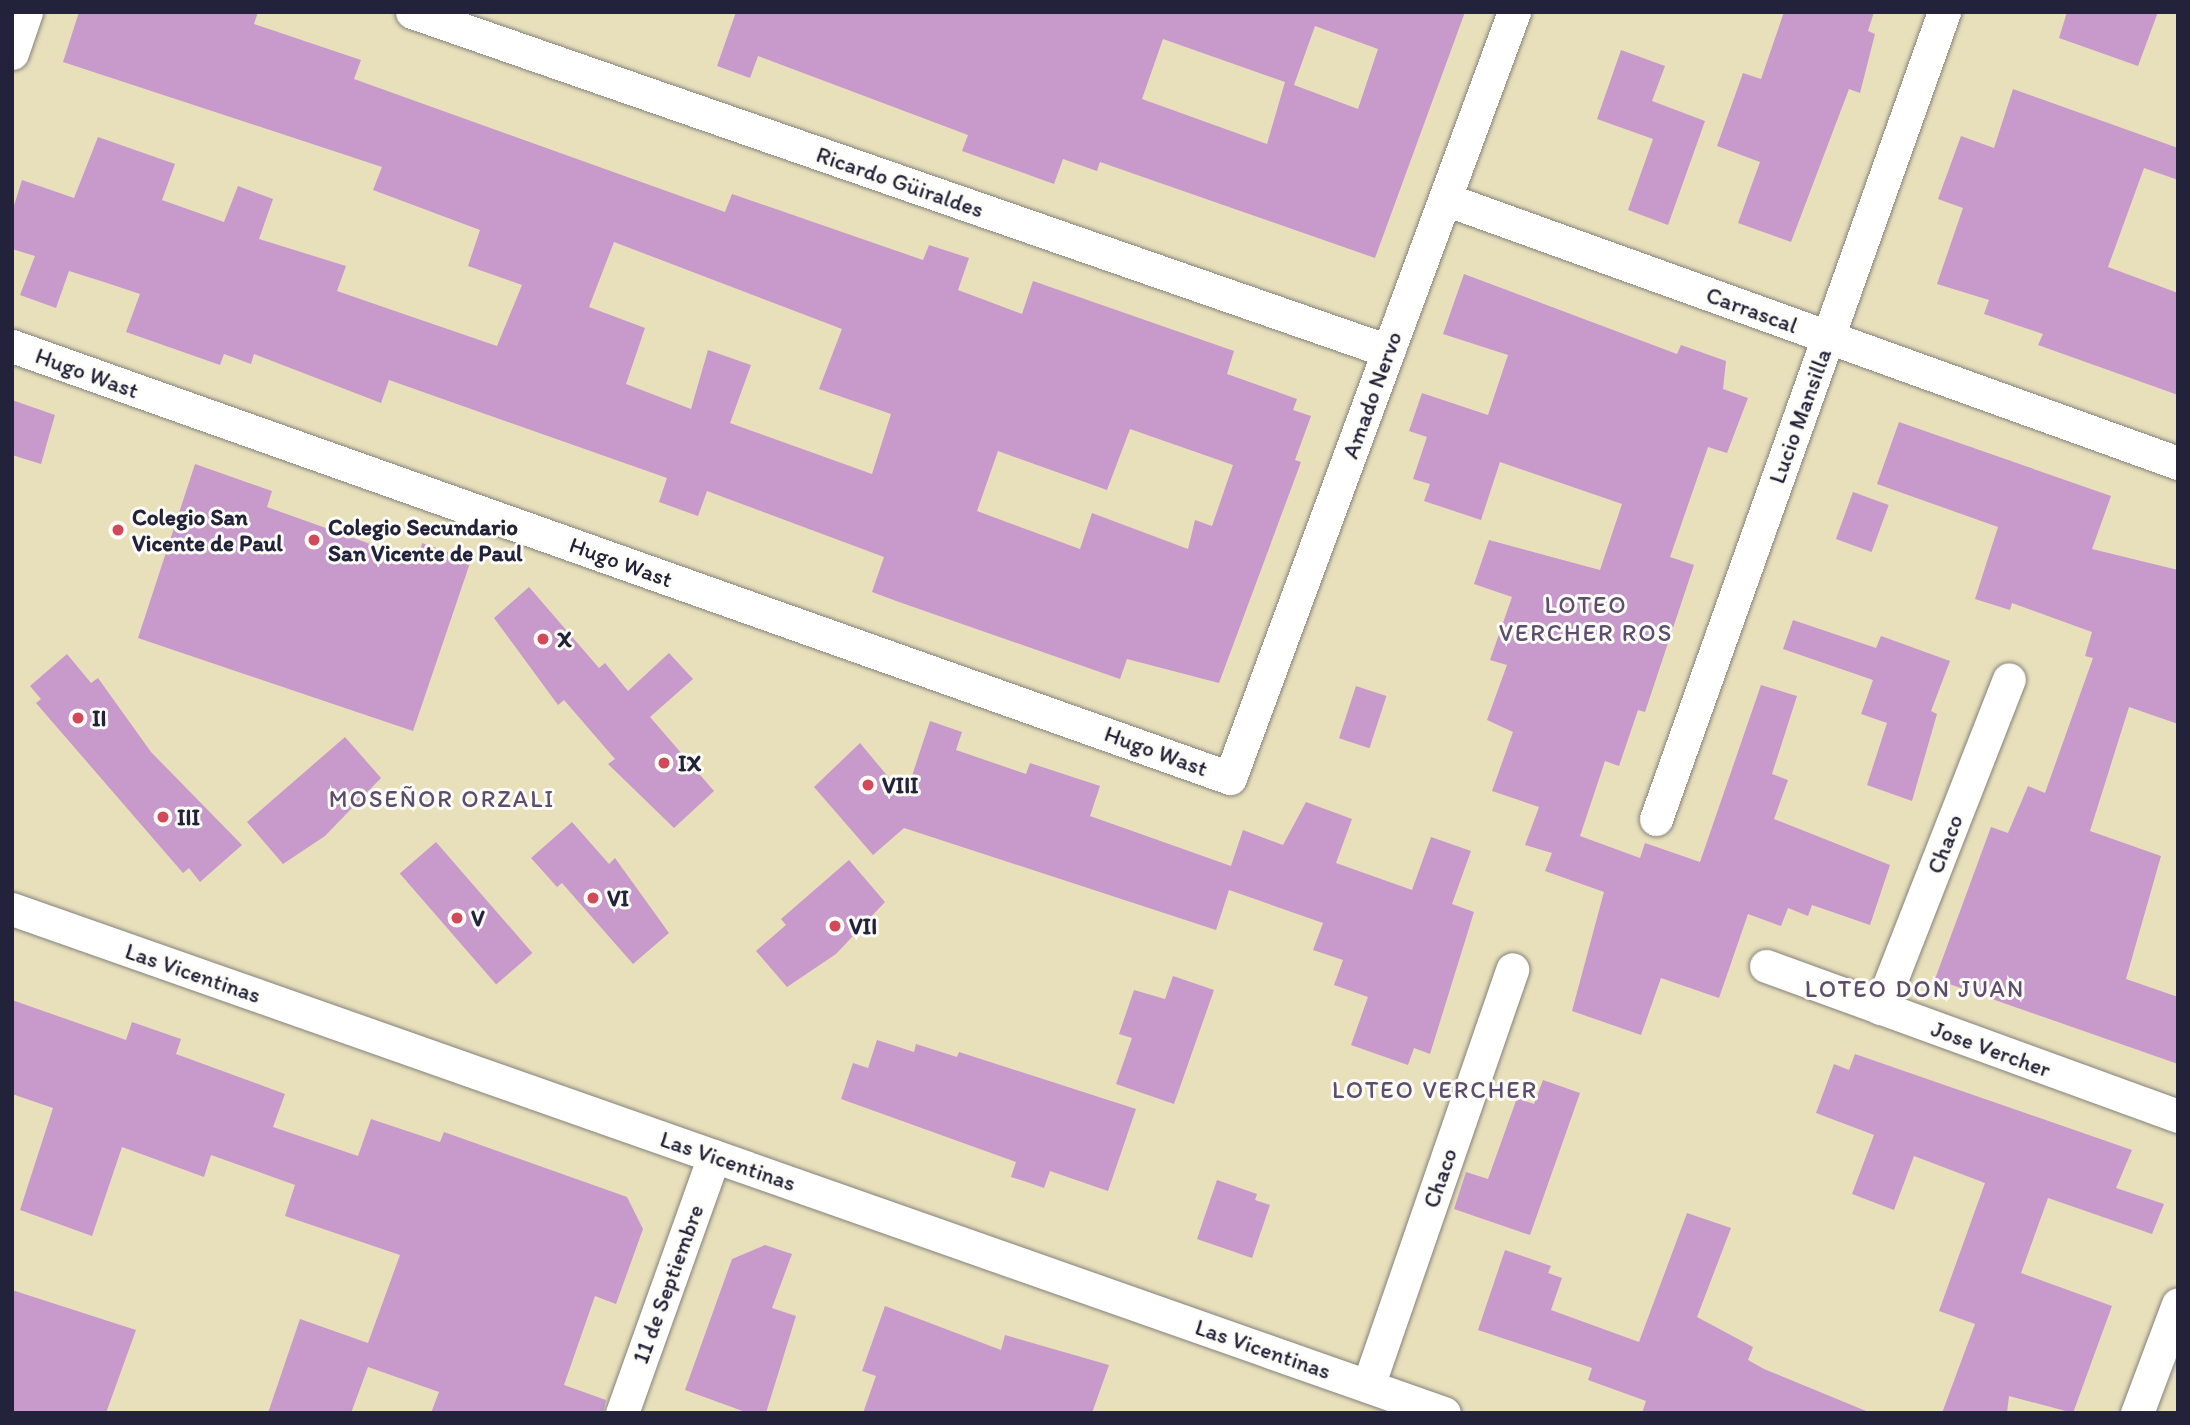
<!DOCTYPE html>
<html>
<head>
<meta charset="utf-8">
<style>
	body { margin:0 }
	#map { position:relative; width:2190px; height:1425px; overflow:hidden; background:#e8e0bb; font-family:Itim,sans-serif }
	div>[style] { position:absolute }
	.building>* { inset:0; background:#c79acb; transform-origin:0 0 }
	.roads { filter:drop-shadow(0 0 2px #85817b) drop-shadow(0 0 2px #85817b) }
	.minor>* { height:33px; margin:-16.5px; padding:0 16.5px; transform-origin:16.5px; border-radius:16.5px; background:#fff }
	.dots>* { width:19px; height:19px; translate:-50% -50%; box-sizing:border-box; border:4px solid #fdfcf7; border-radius:50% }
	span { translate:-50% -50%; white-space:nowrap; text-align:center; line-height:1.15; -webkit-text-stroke:6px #fdfcf7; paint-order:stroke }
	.street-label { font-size:23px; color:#22223b }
	.poi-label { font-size:23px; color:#22223b; font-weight:700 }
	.left { translate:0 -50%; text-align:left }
	.neighbourhood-label { font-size:24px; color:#5c4c6d; letter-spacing:2px }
	.frame { position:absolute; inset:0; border:14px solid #22223b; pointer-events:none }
</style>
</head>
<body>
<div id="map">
	<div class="building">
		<div style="clip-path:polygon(evenodd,79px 12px,258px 12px,254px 24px,361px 60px,354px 79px,725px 212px,732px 194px,923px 260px,929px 245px,969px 258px,958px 290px,1022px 314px,1033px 281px,1234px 351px,1227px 374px,1297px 399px,1293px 410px,1311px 416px,1295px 460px,1301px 462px,1219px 683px,1127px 659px,1120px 679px,899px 602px,872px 592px,884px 557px,707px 491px,698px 516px,659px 502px,667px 478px,389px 380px,381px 403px,254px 354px,251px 364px,224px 354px,220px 365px,126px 332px,140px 294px,104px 282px,69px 271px,56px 308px,20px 295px,35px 256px,12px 249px,12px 212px,22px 180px,74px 198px,98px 137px,175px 164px,162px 200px,224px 222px,238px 186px,273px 199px,259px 239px,346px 266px,337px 291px,392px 310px,497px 346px,522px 285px,468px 266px,480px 230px,373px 190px,382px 167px,63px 62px,79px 12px,614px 242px,842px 329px,819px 389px,891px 414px,872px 474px,730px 423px,751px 365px,708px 350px,691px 409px,626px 384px,645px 328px,589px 307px,614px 242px,79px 12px,1130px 429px,1233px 465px,1212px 526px,1195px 520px,1188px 549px,1092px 513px,1080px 549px,977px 511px,998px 451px,1107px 490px,1130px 429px)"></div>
		<div style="clip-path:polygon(evenodd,736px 12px,1465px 12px,1375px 258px,1100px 162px,1097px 171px,1063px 159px,1054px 184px,962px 151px,968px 135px,758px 56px,750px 78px,717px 66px,736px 12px,1315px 26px,1378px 49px,1358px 109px,1294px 85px,1315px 26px,736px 12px,1163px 39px,1285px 82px,1267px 144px,1142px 99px,1163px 39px)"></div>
		<div style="clip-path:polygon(1784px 12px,1874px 12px,1868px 31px,1875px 34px,1860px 93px,1849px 89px,1791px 242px,1738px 223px,1760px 162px,1717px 146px,1743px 73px,1761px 79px)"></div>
		<div style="clip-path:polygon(2067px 12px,2158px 12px,2138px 66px,2059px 38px)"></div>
		<div style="clip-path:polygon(1621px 50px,1665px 66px,1652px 101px,1705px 121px,1668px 225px,1628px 210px,1653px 139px,1597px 119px)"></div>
		<div style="clip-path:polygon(2013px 89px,2178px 148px,2178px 180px,2144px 168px,2108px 267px,2178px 293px,2178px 395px,2038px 345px,2043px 334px,1984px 314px,1989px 300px,1937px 284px,1963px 208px,1938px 199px,1961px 136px,1994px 148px)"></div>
		<div style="clip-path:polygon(1464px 274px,1677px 354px,1681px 345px,1726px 361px,1723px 389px,1748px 398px,1727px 453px,1708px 447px,1670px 557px,1694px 565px,1645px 712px,1638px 710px,1619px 766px,1605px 761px,1580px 836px,1640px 858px,1645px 843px,1700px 862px,1761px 685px,1797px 696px,1772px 774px,1788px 780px,1774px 819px,1890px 865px,1870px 925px,1812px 905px,1808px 916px,1788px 908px,1781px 926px,1748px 914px,1719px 998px,1661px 978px,1641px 1035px,1572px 1011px,1604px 892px,1545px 871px,1552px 853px,1525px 845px,1539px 807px,1492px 791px,1513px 732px,1487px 720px,1507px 665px,1490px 660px,1512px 597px,1474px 584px,1489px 540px,1600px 570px,1622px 504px,1500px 462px,1481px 520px,1424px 501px,1430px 484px,1413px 479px,1427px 437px,1409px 431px,1422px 393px,1488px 415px,1508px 355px,1443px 334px)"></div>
		<div style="clip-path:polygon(12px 400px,55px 415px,41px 464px,12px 455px)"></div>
		<div style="clip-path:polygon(1899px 422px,2111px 496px,2092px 549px,2178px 570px,2178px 724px,2129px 707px,2090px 831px,2161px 856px,2126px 979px,2178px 997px,2178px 1064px,1935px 979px,1991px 827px,2008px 833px,2028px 786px,2045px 793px,2093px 658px,2085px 656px,2092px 632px,2012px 603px,2010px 610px,1975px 599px,1998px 527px,1877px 484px)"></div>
		<div style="clip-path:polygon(195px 464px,272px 491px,267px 507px,418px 561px,422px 543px,471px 560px,413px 731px,138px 638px)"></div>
		<div style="left:1853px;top:492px;width:38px;height:50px;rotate:20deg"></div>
		<div style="clip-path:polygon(529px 587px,599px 668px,605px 663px,628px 691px,669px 653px,693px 679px,650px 717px,714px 791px,674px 828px,608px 764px,615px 759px,564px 700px,558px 705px,494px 618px)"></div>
		<div style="clip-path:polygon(1793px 620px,1876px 648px,1881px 636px,1950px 661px,1931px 711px,1937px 714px,1912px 801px,1867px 785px,1887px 723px,1861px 714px,1873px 680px,1783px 649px)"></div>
		<div style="clip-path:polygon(67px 654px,91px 683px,98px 678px,151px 752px,242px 845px,200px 882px,189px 868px,183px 873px,36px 703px,41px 699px,30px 686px)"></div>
		<div style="left:1356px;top:686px;width:32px;height:55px;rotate:18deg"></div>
		<div style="clip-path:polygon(930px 721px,962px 732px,956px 750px,1026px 774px,1030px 763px,1100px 786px,1090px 816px,1231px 866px,1243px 830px,1283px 845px,1306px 802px,1352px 819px,1336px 863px,1412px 890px,1431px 837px,1471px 851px,1452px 904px,1474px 912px,1430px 1054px,1414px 1048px,1408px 1065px,1351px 1045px,1368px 997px,1334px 985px,1343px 960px,1313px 950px,1323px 923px,1229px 890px,1216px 930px,904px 828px,873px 855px,814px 787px,860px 743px,905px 797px)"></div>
		<div style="clip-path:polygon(345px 737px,381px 778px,325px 836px,283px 864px,247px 822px)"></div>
		<div style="clip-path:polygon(572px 822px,609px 864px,615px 858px,669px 933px,633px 964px,562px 883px,557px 887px,531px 858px)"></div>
		<div style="left:436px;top:842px;width:147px;height:48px;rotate:49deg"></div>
		<div style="clip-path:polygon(849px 860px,885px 902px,836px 954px,787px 987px,756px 951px,786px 925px,781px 919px)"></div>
		<div style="clip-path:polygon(1173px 976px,1214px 990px,1174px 1104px,1116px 1084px,1132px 1038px,1119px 1034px,1134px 990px,1165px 999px)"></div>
		<div style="clip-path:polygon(12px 1000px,126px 1040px,132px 1022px,181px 1039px,176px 1054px,285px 1094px,273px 1127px,358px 1156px,371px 1119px,440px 1142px,444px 1132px,627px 1197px,643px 1229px,616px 1304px,595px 1296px,564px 1385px,606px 1400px,603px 1413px,431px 1413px,439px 1392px,368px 1367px,351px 1413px,268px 1413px,300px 1319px,368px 1343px,400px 1255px,285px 1216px,295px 1185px,211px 1155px,204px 1177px,122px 1147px,92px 1236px,20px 1210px,53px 1108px,12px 1094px)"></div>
		<div style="clip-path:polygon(877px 1040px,914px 1052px,916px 1044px,957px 1057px,959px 1052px,1136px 1109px,1108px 1191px,1050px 1171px,1044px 1188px,1027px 1182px,1011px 1177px,1016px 1162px,841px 1099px,853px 1063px,868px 1068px)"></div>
		<div style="clip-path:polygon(1855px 1054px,2132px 1150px,2116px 1188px,2164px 1204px,2152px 1234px,2048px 1198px,2021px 1273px,2112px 1306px,2073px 1413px,2009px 1396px,2007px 1413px,1942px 1413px,1975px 1324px,1939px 1311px,1985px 1183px,1914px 1156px,1894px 1210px,1852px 1194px,1874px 1135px,1816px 1113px,1834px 1064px,1849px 1070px)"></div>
		<div style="clip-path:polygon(1543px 1080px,1580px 1093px,1530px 1235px,1454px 1209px,1466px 1172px,1488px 1179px,1517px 1098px,1534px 1104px)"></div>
		<div style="clip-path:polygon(1217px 1180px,1257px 1194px,1255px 1200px,1270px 1205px,1252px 1258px,1197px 1239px)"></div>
		<div style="clip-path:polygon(1687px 1213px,1731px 1228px,1697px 1317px,1753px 1347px,1748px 1360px,1764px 1369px,1871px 1413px,1642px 1413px,1646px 1401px,1588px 1380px,1592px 1368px,1478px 1330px,1505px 1250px,1551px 1266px,1548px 1273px,1562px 1278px,1551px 1310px,1639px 1342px)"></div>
		<div style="clip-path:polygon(765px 1245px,792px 1254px,772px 1308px,796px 1316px,766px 1413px,748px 1413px,685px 1390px,732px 1259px)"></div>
		<div style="clip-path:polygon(12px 1290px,136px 1330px,106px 1413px,12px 1413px)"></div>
		<div style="clip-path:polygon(885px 1306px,1001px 1350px,1005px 1335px,1109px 1365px,1092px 1413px,863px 1413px,876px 1376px,862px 1371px)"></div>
	</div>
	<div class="roads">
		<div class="minor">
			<div style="left:412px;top:12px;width:1033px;rotate:19.15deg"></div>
			<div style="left:12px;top:53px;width:43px;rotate:-71.1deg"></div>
			<div style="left:1445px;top:199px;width:779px;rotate:19.81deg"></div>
			<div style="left:12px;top:346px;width:1292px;rotate:19.53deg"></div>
			<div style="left:1230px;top:778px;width:817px;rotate:-69.66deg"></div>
			<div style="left:1656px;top:819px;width:857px;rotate:-70.36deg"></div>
			<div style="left:12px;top:909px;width:1518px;rotate:19.39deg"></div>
			<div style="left:1766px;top:966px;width:438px;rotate:20deg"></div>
			<div style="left:1880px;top:1008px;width:353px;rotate:-68.6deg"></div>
			<div style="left:1368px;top:1386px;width:441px;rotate:-70.9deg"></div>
			<div style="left:622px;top:1413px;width:273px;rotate:-70.3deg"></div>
			<div style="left:2137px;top:1413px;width:116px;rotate:-69.4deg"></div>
		</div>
	</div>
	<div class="dots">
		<div style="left:118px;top:530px;background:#d1495b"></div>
		<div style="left:314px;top:540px;background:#d1495b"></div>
		<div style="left:543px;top:639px;background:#d1495b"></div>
		<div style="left:78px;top:718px;background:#d1495b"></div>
		<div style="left:664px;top:763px;background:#d1495b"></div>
		<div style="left:868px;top:785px;background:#d1495b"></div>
		<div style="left:163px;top:817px;background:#d1495b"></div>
		<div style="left:593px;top:898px;background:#d1495b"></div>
		<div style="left:457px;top:918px;background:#d1495b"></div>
		<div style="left:835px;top:926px;background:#d1495b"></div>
	</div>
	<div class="street-label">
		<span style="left:900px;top:182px;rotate:19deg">Ricardo Güiraldes</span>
		<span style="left:1752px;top:310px;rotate:20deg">Carrascal</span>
		<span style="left:87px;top:373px;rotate:20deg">Hugo Wast</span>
		<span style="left:1372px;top:395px;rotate:-70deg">Amado Nervo</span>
		<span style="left:1800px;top:416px;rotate:-70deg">Lucio Mansilla</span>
		<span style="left:621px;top:562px;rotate:20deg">Hugo Wast</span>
		<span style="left:1156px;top:751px;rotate:20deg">Hugo Wast</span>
		<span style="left:1945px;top:844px;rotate:-69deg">Chaco</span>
		<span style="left:193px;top:973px;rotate:19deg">Las Vicentinas</span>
		<span style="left:1991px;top:1049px;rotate:20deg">Jose Vercher</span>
		<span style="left:728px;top:1161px;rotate:19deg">Las Vicentinas</span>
		<span style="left:1440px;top:1178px;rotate:-71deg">Chaco</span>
		<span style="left:668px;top:1284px;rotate:-70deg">11 de Septiembre</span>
		<span style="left:1263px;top:1349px;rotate:19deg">Las Vicentinas</span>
	</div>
	<div class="poi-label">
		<span class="left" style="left:132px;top:530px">Colegio San<br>Vicente de Paul</span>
		<span class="left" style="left:328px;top:540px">Colegio Secundario<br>San Vicente de Paul</span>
		<span class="left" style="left:557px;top:639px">X</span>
		<span class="left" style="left:92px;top:718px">II</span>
		<span class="left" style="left:678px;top:763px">IX</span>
		<span class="left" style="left:882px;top:785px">VIII</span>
		<span class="left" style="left:177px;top:817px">III</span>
		<span class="left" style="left:607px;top:898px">VI</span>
		<span class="left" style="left:471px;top:918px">V</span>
		<span class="left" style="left:849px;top:926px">VII</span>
	</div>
	<div class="neighbourhood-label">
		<span style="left:1586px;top:619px">LOTEO<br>VERCHER ROS</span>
		<span style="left:442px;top:799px">MOSEÑOR ORZALI</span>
		<span style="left:1915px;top:989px">LOTEO DON JUAN</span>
		<span style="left:1435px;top:1090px">LOTEO VERCHER</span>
	</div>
	<div class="frame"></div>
</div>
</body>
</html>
